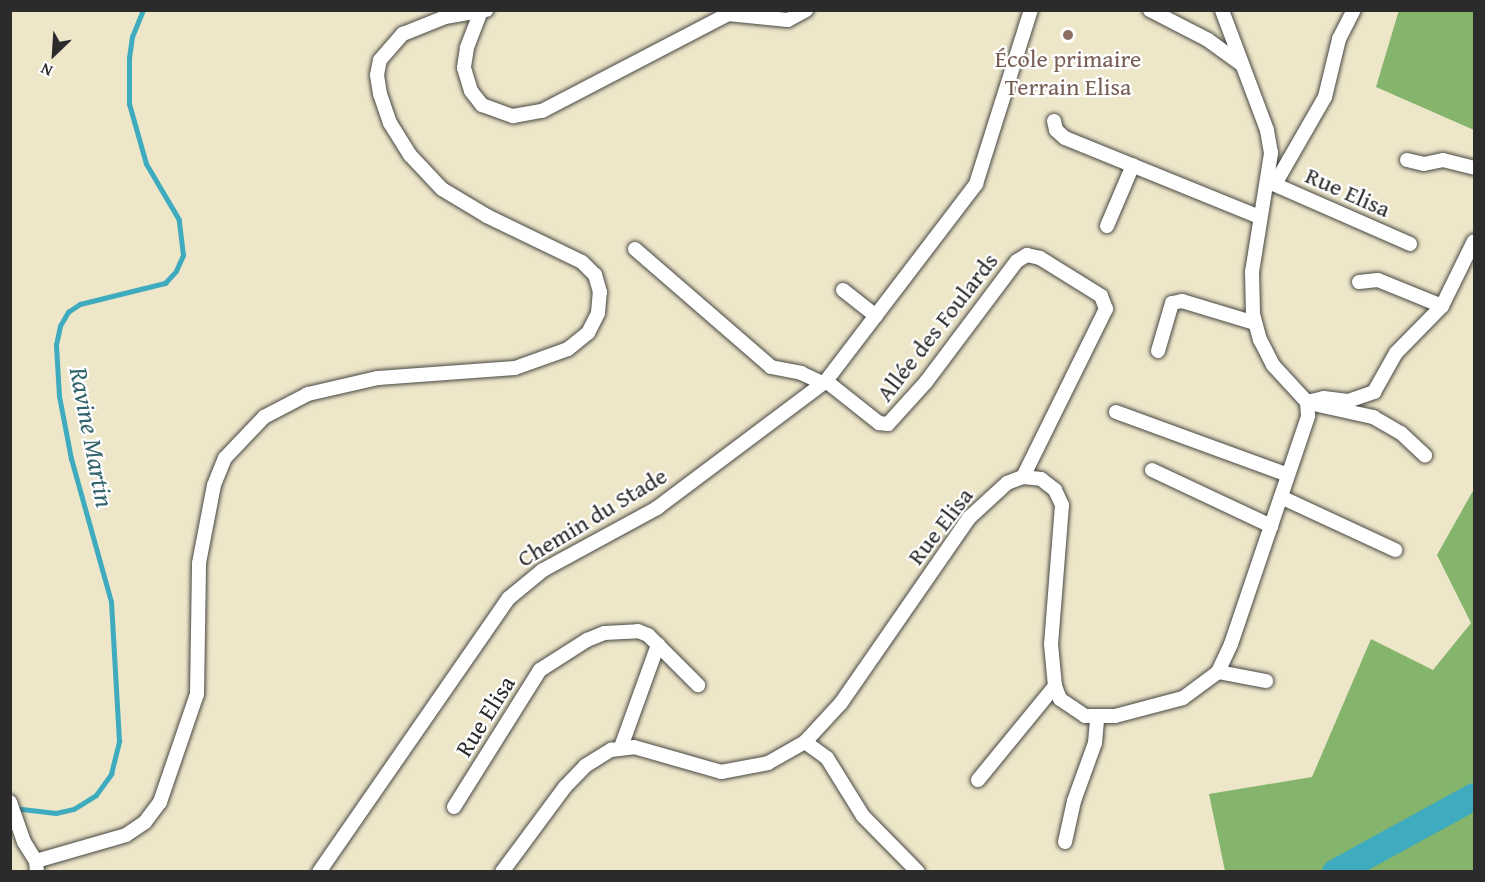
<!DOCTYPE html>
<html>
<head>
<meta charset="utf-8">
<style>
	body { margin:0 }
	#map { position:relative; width:1485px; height:882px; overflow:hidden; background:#ede6c9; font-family:"Gentium Book Plus",serif }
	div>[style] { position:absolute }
	.forest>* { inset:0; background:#85b46d }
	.stream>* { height:4.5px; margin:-2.25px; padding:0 2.25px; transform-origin:2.25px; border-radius:2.25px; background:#3fabbe }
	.river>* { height:27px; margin:-13.5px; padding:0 13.5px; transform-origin:13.5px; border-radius:13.5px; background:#3fabbe }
	.roads { filter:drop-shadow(0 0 2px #484743) drop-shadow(0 0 2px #484743) }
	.street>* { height:14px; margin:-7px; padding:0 7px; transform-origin:7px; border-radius:7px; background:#fff }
	.dots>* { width:16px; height:16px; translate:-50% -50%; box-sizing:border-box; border:3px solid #fff; border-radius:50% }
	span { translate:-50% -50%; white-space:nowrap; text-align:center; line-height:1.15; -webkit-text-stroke:4.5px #fff; paint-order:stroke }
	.education-label { font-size:24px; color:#785e54 }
	.street-label { font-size:24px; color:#2b2b2b }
	.water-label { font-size:26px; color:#34656d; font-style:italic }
	.frame { position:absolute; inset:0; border:12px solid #2b2b2b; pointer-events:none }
	.north { position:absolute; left:24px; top:24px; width:60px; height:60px; -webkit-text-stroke:4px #fff; paint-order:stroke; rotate:205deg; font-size:16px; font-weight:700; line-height:24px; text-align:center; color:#2b2b2b }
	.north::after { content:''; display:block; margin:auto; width:21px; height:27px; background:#2b2b2b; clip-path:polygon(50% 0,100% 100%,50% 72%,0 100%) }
</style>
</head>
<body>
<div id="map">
	<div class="forest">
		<div style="clip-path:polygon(1399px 10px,1474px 11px,1474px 130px,1376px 87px)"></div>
		<div style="clip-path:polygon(1474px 489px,1474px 871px,1225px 871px,1209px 794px,1312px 777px,1371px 639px,1433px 670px,1471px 623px,1437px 555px)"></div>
	</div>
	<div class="stream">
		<div style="left:13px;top:808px;width:43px;rotate:6.6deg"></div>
		<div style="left:56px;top:813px;width:18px;rotate:-13deg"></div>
		<div style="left:74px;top:809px;width:26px;rotate:-32deg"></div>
		<div style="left:96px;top:795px;width:26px;rotate:-54deg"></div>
		<div style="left:111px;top:774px;width:34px;rotate:-76deg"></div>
		<div style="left:119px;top:741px;width:139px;rotate:-93.3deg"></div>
		<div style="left:111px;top:602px;width:148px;rotate:-105.6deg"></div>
		<div style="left:71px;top:459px;width:64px;rotate:-100.8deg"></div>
		<div style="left:59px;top:396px;width:51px;rotate:-93.4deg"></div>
		<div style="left:56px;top:345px;width:19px;rotate:-78deg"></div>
		<div style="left:60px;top:326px;width:16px;rotate:-60deg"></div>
		<div style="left:68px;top:312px;width:14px;rotate:-34deg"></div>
		<div style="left:80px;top:304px;width:88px;rotate:-13.9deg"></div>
		<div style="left:165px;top:283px;width:16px;rotate:-47deg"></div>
		<div style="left:176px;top:271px;width:17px;rotate:-66deg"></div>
		<div style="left:183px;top:255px;width:35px;rotate:-97deg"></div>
		<div style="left:179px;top:220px;width:65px;rotate:-120.5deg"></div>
		<div style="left:146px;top:164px;width:62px;rotate:-105.8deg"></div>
		<div style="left:129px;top:104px;width:46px;rotate:-90deg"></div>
		<div style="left:129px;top:58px;width:21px;rotate:-82deg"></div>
		<div style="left:132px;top:37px;width:29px;rotate:-68deg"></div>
	</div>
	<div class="river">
		<div style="left:1335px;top:872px;width:158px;rotate:-28.7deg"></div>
	</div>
	<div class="roads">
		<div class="street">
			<div style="left:1150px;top:10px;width:65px;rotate:27.3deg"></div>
			<div style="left:1208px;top:40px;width:41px;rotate:36deg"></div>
			<div style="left:481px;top:11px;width:40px;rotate:111deg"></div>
			<div style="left:467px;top:48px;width:20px;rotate:99deg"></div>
			<div style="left:464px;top:68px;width:24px;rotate:73deg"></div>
			<div style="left:471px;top:91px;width:18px;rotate:52deg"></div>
			<div style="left:482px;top:105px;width:33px;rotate:20deg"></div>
			<div style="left:513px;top:116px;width:29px;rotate:-10deg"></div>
			<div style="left:542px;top:111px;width:210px;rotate:-27.5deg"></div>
			<div style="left:728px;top:14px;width:60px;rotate:5.7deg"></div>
			<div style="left:788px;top:20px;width:21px;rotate:-29deg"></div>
			<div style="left:1054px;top:121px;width:9px;rotate:77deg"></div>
			<div style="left:1056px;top:130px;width:12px;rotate:42deg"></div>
			<div style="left:1065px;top:138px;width:210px;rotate:22.1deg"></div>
			<div style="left:1407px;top:160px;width:17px;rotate:13deg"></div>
			<div style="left:1424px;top:164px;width:19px;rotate:-12deg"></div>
			<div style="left:1443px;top:160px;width:32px;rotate:14deg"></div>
			<div style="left:1269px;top:182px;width:11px;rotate:-27deg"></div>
			<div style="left:1279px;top:177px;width:92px;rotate:-60.1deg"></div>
			<div style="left:1325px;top:97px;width:60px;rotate:-76.4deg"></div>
			<div style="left:1339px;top:39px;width:33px;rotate:-63deg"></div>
			<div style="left:1269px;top:182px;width:154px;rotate:23.7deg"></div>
			<div style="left:1107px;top:226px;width:66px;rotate:-66.9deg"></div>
			<div style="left:635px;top:249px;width:180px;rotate:40.9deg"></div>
			<div style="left:771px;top:367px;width:31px;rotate:11deg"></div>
			<div style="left:801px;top:373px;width:23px;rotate:25deg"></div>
			<div style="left:1359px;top:282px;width:19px;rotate:-6deg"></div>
			<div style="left:1378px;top:280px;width:69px;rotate:22.1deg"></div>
			<div style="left:843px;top:290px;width:42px;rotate:38.2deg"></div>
			<div style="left:1158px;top:351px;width:50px;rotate:-73.7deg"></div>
			<div style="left:1172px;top:303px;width:10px;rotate:-11deg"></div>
			<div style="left:1182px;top:301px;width:76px;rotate:16.8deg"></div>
			<div style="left:826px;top:381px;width:68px;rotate:38.4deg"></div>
			<div style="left:879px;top:423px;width:9px;rotate:6deg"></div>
			<div style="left:888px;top:424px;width:57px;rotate:-47.9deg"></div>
			<div style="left:926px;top:382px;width:151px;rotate:-53.1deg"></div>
			<div style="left:1017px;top:261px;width:12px;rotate:-31deg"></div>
			<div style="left:1027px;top:255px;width:13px;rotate:13deg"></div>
			<div style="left:1040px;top:258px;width:72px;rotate:31.9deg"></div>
			<div style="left:1101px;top:296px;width:14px;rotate:69deg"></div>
			<div style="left:1106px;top:309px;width:187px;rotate:116.3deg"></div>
			<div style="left:1307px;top:402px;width:17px;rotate:-13deg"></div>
			<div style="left:1324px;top:398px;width:24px;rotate:7deg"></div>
			<div style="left:1348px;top:401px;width:28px;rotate:-19deg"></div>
			<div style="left:1374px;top:392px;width:45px;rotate:-60.6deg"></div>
			<div style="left:1396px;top:353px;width:66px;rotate:-45.6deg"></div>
			<div style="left:1442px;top:306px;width:72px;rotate:-63.8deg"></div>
			<div style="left:1309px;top:403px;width:66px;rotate:12.3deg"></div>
			<div style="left:1373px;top:417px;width:32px;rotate:30deg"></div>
			<div style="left:1401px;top:433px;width:33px;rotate:43deg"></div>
			<div style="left:1116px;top:412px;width:183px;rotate:20.1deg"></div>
			<div style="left:1152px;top:470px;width:132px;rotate:25.2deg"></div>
			<div style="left:1281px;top:497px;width:126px;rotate:24.9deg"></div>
			<div style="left:1218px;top:672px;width:49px;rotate:10.6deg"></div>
			<div style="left:805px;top:742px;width:27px;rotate:36deg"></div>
			<div style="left:827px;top:758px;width:68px;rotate:58.2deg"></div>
			<div style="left:863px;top:816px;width:78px;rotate:45.5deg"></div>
			<div style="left:621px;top:747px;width:109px;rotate:-70.1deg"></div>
			<div style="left:978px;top:780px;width:122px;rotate:-50.7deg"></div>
			<div style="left:10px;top:802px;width:42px;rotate:70.7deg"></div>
			<div style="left:24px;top:842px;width:22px;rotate:58deg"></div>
			<div style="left:36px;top:861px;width:11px;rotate:85deg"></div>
			<div style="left:454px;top:807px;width:162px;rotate:-57.9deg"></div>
			<div style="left:540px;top:670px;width:56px;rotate:-32.6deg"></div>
			<div style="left:587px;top:640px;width:18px;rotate:-22deg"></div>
			<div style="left:604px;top:633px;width:34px;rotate:-3deg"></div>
			<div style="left:638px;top:631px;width:11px;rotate:22deg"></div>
			<div style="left:648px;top:635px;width:71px;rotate:45deg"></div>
			<div style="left:1065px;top:842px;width:42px;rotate:-77.6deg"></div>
			<div style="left:1074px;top:801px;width:62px;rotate:-70.1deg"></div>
			<div style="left:1095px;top:743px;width:25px;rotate:-85deg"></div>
			<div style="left:36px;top:861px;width:94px;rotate:-16.1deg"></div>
			<div style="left:126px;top:835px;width:23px;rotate:-34deg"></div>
			<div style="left:145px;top:822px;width:25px;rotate:-53deg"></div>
			<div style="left:160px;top:802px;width:114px;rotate:-71.1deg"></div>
			<div style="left:197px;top:694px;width:131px;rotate:-89.1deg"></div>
			<div style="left:199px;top:563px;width:79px;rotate:-79.1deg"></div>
			<div style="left:214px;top:485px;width:29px;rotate:-68deg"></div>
			<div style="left:225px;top:458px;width:57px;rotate:-46.4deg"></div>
			<div style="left:264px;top:417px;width:50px;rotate:-27.6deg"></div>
			<div style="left:308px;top:394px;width:72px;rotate:-12.9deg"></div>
			<div style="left:378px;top:378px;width:137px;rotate:-4.2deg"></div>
			<div style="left:515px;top:368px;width:56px;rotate:-19.7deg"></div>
			<div style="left:568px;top:349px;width:26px;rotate:-39deg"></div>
			<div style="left:588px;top:333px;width:22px;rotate:-63deg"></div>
			<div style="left:598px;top:313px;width:21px;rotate:-85deg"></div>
			<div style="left:600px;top:292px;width:18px;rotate:-106deg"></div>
			<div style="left:595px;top:275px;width:18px;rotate:-135deg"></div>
			<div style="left:582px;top:262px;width:106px;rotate:-154.2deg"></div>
			<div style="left:487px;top:216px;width:52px;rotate:-149deg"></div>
			<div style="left:442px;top:189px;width:47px;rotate:-133.3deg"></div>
			<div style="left:410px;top:155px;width:38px;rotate:-122deg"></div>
			<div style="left:390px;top:123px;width:31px;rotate:-109deg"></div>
			<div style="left:380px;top:94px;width:19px;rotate:-99deg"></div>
			<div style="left:377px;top:75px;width:15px;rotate:-79deg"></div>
			<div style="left:380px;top:60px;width:35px;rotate:-49deg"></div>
			<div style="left:403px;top:34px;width:45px;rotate:-22deg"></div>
			<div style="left:445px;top:17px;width:42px;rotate:-9.7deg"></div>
			<div style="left:319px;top:872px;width:333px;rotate:-55.3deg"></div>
			<div style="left:509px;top:598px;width:44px;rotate:-39.5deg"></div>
			<div style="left:543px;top:570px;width:130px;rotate:-28.5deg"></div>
			<div style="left:657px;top:508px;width:211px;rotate:-36.9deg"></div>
			<div style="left:826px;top:381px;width:248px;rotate:-52.7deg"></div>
			<div style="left:976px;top:184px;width:182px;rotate:-72.5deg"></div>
			<div style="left:502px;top:872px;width:106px;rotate:-53.5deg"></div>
			<div style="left:565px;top:787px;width:29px;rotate:-46deg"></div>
			<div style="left:585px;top:766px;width:31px;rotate:-32deg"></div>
			<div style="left:611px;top:750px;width:23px;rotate:-7deg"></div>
			<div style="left:634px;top:747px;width:91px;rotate:16deg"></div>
			<div style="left:721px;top:772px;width:48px;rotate:-10.8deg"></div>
			<div style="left:768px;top:763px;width:43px;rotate:-29.6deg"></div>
			<div style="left:805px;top:742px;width:53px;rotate:-47.3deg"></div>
			<div style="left:841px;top:703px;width:225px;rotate:-55.3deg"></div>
			<div style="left:969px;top:518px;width:52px;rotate:-42.6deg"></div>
			<div style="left:1007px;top:483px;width:17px;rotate:-21deg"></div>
			<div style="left:1023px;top:477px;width:18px;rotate:6deg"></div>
			<div style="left:1041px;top:479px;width:18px;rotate:38deg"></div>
			<div style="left:1055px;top:490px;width:17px;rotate:65deg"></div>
			<div style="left:1062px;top:505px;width:139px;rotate:94.5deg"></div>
			<div style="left:1051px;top:644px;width:42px;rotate:84.6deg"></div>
			<div style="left:1055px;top:686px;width:14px;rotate:69deg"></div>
			<div style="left:1060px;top:699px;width:30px;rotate:34deg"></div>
			<div style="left:1085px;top:716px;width:30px"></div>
			<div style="left:1115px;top:716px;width:70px;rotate:-14.8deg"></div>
			<div style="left:1183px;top:698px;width:44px;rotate:-36.6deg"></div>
			<div style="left:1218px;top:672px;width:31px;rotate:-65deg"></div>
			<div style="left:1231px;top:644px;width:241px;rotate:-71.3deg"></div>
			<div style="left:1308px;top:416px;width:14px;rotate:-94deg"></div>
			<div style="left:1307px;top:402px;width:50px;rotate:-132.6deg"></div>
			<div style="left:1273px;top:365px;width:28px;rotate:-117deg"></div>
			<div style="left:1260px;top:340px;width:28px;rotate:-105deg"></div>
			<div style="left:1253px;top:313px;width:41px;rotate:-91.4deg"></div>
			<div style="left:1252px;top:272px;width:121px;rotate:-80.9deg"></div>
			<div style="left:1271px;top:153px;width:23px;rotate:-100deg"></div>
			<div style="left:1267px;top:130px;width:128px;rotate:-110.6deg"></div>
		</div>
	</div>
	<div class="dots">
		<div style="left:1068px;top:35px;background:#8d6e63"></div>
	</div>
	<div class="education-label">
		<span style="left:1068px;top:73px">École primaire<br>Terrain Elisa</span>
	</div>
	<div class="street-label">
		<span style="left:1348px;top:192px;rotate:24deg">Rue Elisa</span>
		<span style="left:937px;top:327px;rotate:-52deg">Allée des Foulards</span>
		<span style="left:592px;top:517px;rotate:-31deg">Chemin du Stade</span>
		<span style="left:940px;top:526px;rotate:-52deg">Rue Elisa</span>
		<span style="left:485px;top:716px;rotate:-58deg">Rue Elisa</span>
	</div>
	<div class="water-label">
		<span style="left:92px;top:437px;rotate:79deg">Ravine Martin</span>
	</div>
	<div class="frame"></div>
	<div class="north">N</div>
</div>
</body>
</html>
